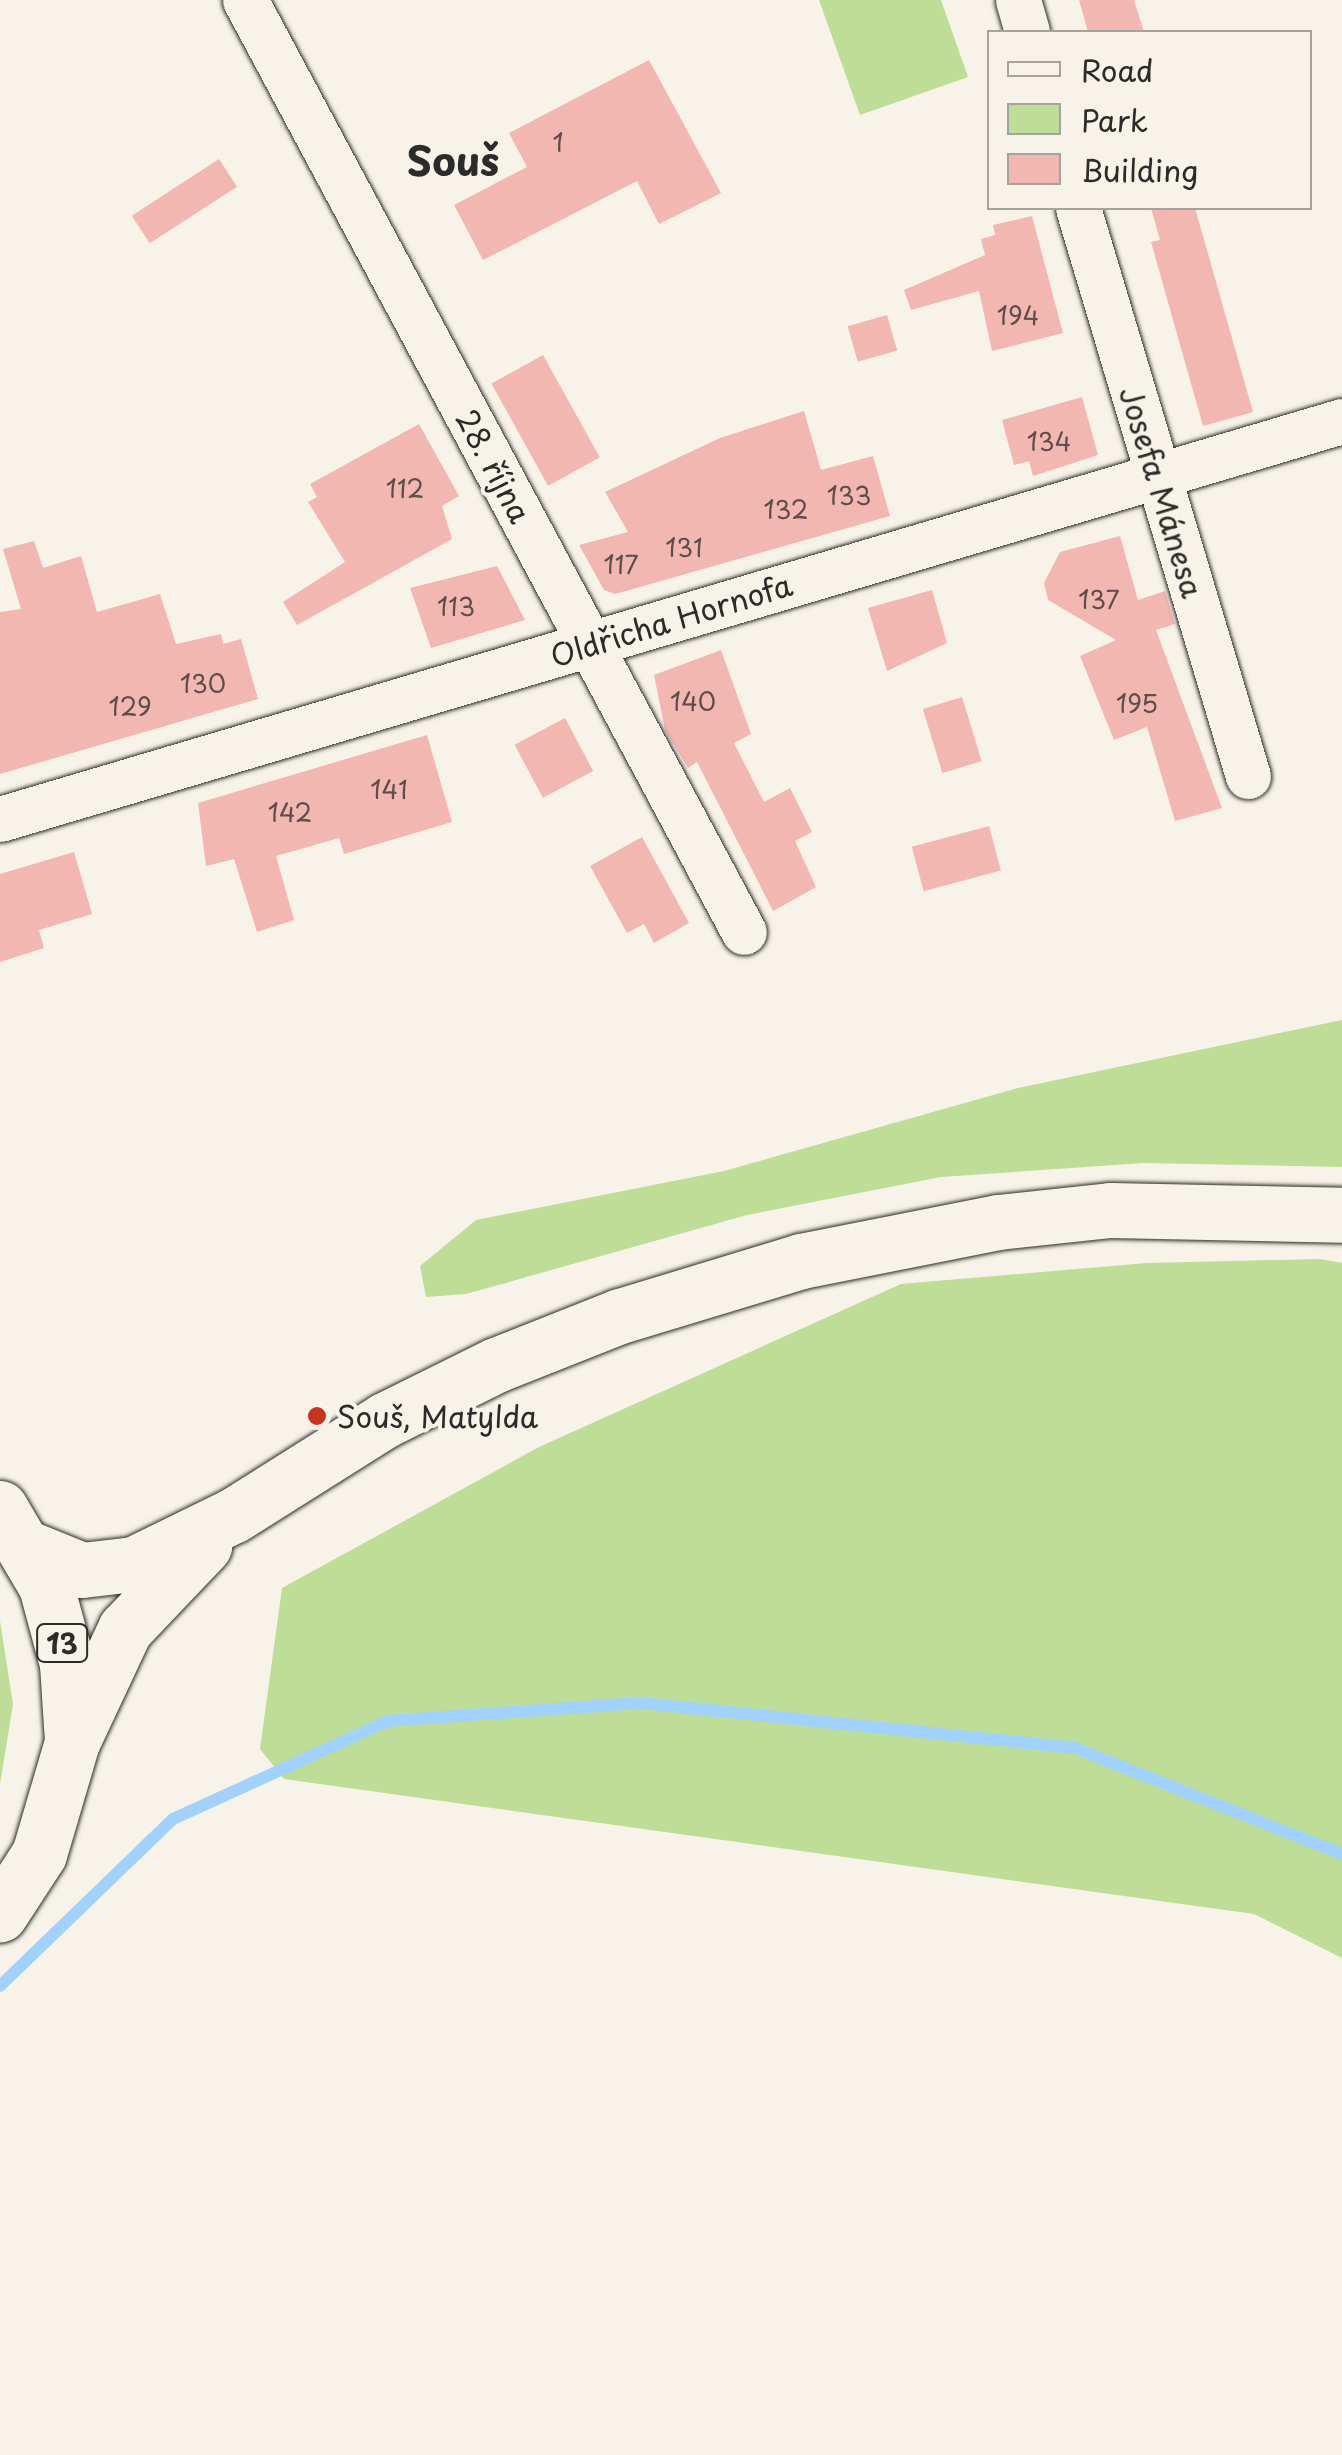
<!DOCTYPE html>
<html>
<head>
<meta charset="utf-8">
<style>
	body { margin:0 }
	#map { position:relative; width:1342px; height:2455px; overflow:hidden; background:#f7f3e8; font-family:"Playpen Sans",sans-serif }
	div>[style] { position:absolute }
	.green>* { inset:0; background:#bedd96 }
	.stream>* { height:12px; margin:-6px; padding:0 6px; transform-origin:6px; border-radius:6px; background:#a0d2fd }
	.building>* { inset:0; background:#f3b7b1; transform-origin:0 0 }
	.roads { filter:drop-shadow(0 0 2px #2b2b2b) drop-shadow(0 0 2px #2b2b2b) }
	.street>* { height:45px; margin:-22.5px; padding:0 22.5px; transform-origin:22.5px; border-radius:22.5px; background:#f7f3e8 }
	.secondary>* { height:55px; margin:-27.5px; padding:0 27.5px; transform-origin:27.5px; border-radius:27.5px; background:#f7f3e8 }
	.highway>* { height:55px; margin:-27.5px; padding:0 27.5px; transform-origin:27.5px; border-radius:27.5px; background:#f7f3e8 }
	.dots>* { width:28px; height:28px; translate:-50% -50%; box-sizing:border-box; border:5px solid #f7f3e8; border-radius:50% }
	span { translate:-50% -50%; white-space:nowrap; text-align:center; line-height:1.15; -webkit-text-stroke:8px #f7f3e8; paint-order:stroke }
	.number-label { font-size:25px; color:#5d4e4c }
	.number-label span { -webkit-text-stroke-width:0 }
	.shield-label span { padding:2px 8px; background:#f7f3e8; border:2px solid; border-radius:8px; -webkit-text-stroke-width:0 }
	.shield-label { font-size:28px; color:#2b2b2b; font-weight:700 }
	.street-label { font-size:30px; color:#2b2b2b }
	.poi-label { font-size:30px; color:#2b2b2b }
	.left { translate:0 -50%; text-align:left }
	.district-label { font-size:40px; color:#2b2b2b; font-weight:700 }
	.legend { position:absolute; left:987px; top:30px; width:325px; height:180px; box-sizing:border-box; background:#f7f3e8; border:2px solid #a5a39c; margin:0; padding:12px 18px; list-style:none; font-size:30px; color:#2b2b2b }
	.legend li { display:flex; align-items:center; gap:20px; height:50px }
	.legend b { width:50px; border:2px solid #a5a39c }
</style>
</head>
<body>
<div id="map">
	<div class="green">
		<div style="clip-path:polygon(819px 0,941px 0,968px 77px,860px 115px)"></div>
		<div style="clip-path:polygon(1342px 1020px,1342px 1167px,1144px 1163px,941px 1177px,747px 1215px,466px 1294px,426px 1297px,420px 1266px,476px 1220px,724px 1171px,1018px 1088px)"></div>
		<div style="clip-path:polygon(1320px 1259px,1342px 1263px,1342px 1958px,1254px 1914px,284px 1779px,260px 1749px,282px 1588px,539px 1447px,901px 1284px,1147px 1263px)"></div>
		<div style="clip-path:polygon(0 1621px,13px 1704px,0 1784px)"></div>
	</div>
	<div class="stream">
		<div style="left:0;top:1986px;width:240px;rotate:-44deg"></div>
		<div style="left:173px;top:1819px;width:236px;rotate:-24.5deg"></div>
		<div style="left:388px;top:1721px;width:253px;rotate:-4.1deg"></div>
		<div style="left:640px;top:1703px;width:437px;rotate:5.9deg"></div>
		<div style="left:1075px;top:1748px;width:287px;rotate:21.7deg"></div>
	</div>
	<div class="building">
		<div style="clip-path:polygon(1079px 0,1134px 0,1144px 32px,1088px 32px)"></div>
		<div style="clip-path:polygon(649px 60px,721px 193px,659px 224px,637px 181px,483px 260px,454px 205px,527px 167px,509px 133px)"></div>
		<div style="left:219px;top:159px;width:33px;height:104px;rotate:57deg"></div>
		<div style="clip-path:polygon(1151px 208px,1195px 208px,1253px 412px,1203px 426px,1151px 242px,1160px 240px)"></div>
		<div style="clip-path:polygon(1032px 216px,1063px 333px,992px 351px,979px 291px,911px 310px,904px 290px,985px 255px,981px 239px,995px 235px,993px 225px)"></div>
		<div style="left:887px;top:315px;width:37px;height:41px;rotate:74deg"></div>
		<div style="left:543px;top:355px;width:117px;height:59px;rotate:61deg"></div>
		<div style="clip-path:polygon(1082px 397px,1098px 455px,1033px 476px,1029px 461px,1014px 465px,1002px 420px)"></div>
		<div style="clip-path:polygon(804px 411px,821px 470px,873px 456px,890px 516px,615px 594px,604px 590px,579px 545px,628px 532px,605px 492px,720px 438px)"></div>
		<div style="clip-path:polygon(419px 424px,459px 496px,442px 506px,452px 539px,297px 625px,283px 602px,345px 562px,308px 502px,317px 497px,310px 484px)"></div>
		<div style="clip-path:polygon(1120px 536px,1138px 600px,1165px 591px,1175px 624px,1156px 630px,1222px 808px,1175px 821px,1147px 727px,1114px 740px,1080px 656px,1116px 640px,1048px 600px,1044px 583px,1060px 552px)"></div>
		<div style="clip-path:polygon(34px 541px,43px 568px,81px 556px,97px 612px,160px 594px,176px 644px,221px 634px,223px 644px,241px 639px,258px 699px,0 774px,0 612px,21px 609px,3px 549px)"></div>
		<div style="clip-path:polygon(497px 566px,525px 620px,431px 648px,410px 588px)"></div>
		<div style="clip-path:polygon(932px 590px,947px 643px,887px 671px,868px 608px)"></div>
		<div style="clip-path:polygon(721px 650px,751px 734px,734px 743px,764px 802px,790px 788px,812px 832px,795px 841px,816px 887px,773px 911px,697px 762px,688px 768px,665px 730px,654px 675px)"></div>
		<div style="left:962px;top:697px;width:67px;height:41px;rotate:73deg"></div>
		<div style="left:565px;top:718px;width:60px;height:57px;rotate:62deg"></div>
		<div style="clip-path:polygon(427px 735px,452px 822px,344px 854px,339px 838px,276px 856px,294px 920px,257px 932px,234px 859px,206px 866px,198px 803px)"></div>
		<div style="left:989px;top:826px;width:46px;height:80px;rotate:75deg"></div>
		<div style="clip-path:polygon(642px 837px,689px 923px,654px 943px,644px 924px,627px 933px,590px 866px)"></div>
		<div style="clip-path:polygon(74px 852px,92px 914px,39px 930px,44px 948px,0 962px,0 874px)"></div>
	</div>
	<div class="roads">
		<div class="street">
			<div style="left:245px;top:0;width:1057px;rotate:61.84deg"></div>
			<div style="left:1018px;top:0;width:33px;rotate:74deg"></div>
			<div style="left:1078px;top:208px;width:593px;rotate:73.34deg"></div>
			<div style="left:0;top:819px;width:1400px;rotate:-16.52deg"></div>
		</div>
		<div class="secondary">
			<div style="left:30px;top:1549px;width:56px;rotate:22deg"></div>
			<div style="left:82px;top:1570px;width:52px;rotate:-6.6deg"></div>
			<div style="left:134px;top:1564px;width:111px;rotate:-26.1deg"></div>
			<div style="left:234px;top:1515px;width:178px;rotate:-32.2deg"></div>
			<div style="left:385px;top:1420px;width:124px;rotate:-26.4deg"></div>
			<div style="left:496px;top:1365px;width:133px;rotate:-21.6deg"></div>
			<div style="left:620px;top:1316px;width:189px;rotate:-16.9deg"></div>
			<div style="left:801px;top:1261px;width:201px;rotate:-11.2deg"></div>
			<div style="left:998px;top:1222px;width:113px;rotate:-6.1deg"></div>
			<div style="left:1110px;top:1210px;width:232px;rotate:1.2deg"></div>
			<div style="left:72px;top:1742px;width:125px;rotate:-64.9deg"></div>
			<div style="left:125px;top:1629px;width:115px;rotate:-46.4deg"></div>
		</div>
		<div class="highway">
			<div style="left:0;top:1508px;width:91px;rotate:59.5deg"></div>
			<div style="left:46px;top:1586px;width:81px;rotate:74.9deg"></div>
			<div style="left:67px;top:1664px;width:78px;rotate:86.3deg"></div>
			<div style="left:72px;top:1742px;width:117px;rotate:106.4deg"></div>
			<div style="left:39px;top:1854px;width:72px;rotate:123deg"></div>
		</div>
	</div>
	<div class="dots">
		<div style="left:317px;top:1416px;background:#c8321e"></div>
	</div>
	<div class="number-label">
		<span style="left:558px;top:142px">1</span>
		<span style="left:1018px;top:315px">194</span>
		<span style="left:1049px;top:441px">134</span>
		<span style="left:405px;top:488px">112</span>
		<span style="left:849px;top:495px">133</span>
		<span style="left:786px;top:509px">132</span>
		<span style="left:684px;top:547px">131</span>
		<span style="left:621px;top:564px">117</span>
		<span style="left:1099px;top:599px">137</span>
		<span style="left:456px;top:606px">113</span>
		<span style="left:203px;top:683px">130</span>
		<span style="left:693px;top:701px">140</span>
		<span style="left:1137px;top:703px">195</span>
		<span style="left:130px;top:706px">129</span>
		<span style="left:389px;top:789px">141</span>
		<span style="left:290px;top:812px">142</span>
	</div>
	<div class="shield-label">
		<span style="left:62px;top:1643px">13</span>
	</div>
	<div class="street-label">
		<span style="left:494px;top:466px;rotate:62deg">28. října</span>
		<span style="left:1162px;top:492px;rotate:73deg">Josefa Mánesa</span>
		<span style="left:671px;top:620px;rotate:-17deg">Oldřicha Hornofa</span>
	</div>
	<div class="poi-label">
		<span class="left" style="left:337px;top:1416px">Souš, Matylda</span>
	</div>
	<div class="district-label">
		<span style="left:453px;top:160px">Souš</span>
	</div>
	<ul class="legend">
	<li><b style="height:12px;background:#f7f3e8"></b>Road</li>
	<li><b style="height:28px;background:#bedd96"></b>Park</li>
	<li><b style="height:28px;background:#f3b7b1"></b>Building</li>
	</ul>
</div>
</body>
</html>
